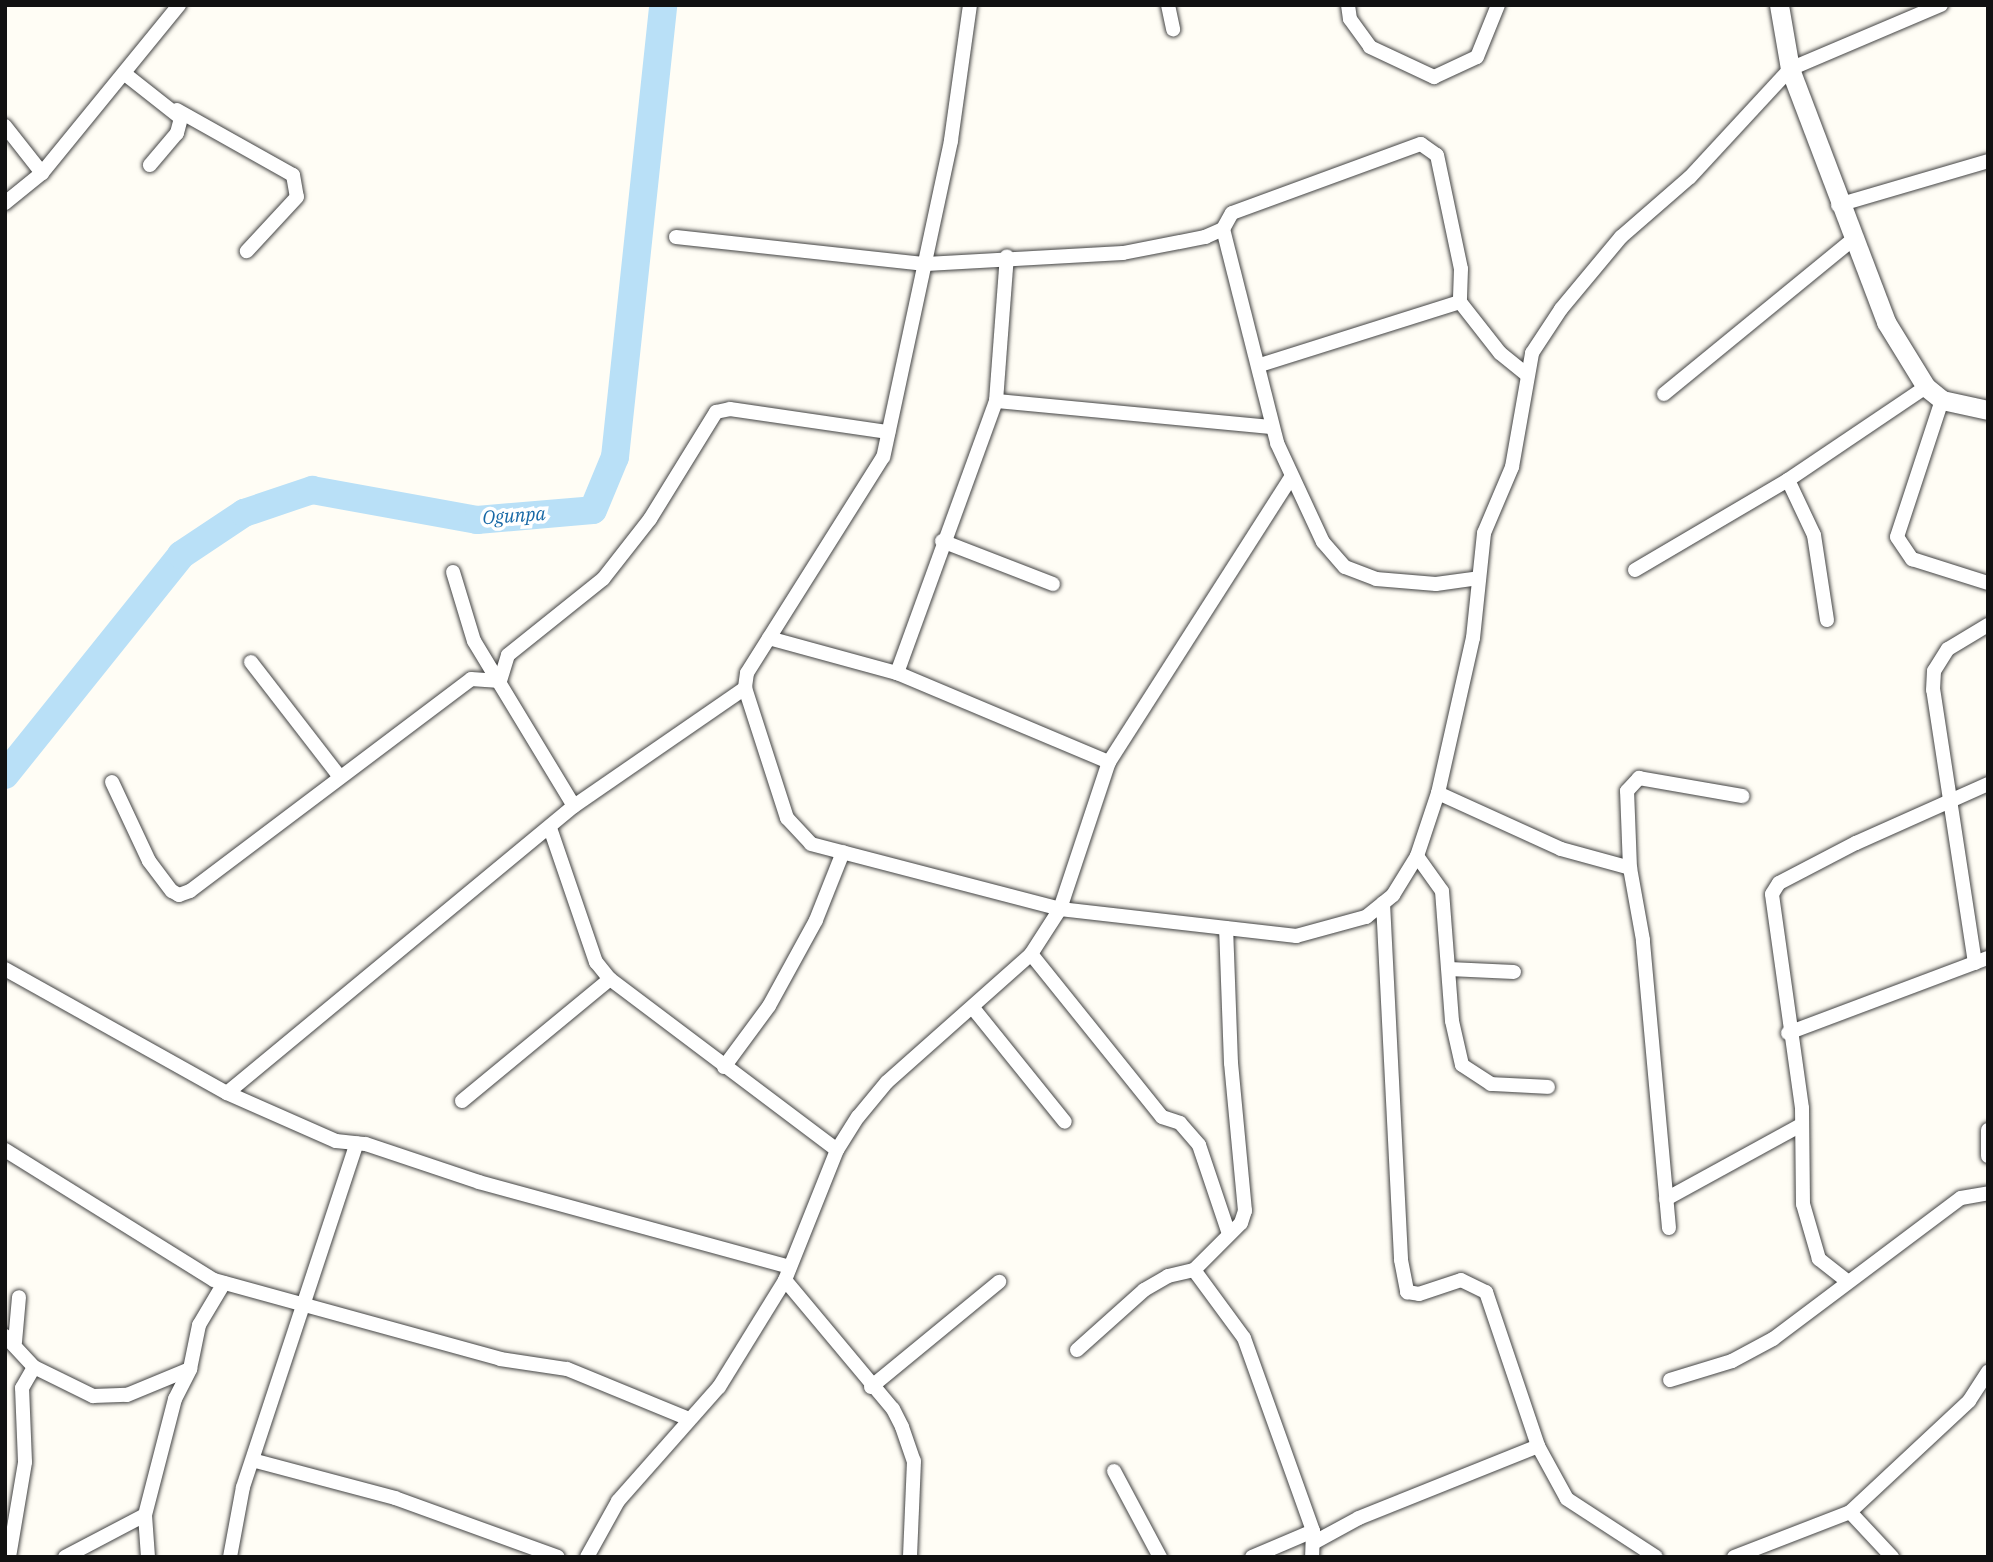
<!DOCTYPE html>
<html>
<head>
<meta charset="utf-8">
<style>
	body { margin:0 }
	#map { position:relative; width:1993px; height:1562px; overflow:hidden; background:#fffdf5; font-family:"IBM Plex Serif",serif }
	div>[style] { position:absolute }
	.river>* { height:28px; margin:-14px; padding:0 14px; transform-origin:14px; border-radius:14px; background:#b9e0f7 }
	.roads { filter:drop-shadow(0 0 2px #444) drop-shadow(0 0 2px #444) }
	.minor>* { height:14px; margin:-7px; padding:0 7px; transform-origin:7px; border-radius:7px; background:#fff }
	.tertiary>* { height:19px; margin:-9.5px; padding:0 9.5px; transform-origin:9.5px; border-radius:9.5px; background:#fff }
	span { translate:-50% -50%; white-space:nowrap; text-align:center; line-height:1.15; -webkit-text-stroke:7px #fff; paint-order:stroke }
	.water-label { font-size:19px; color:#1768a6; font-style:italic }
	.frame { position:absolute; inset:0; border:7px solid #111; pointer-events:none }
</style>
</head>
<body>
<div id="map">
	<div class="river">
		<div style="left:5px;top:775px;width:282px;rotate:-51.3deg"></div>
		<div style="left:181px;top:555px;width:76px;rotate:-33.7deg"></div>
		<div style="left:244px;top:513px;width:72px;rotate:-18.7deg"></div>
		<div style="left:312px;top:490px;width:168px;rotate:10.3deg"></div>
		<div style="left:477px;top:520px;width:116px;rotate:-4.9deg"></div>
		<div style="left:593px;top:510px;width:57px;rotate:-67.5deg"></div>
		<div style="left:615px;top:457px;width:455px;rotate:-83.9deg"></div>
	</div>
	<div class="roads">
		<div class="minor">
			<div style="left:970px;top:5px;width:137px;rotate:98deg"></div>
			<div style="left:951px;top:141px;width:323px;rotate:102.1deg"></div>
			<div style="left:883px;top:457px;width:255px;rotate:122.2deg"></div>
			<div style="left:747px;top:673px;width:15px;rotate:98deg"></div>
			<div style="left:745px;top:688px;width:137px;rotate:72.1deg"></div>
			<div style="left:787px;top:818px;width:35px;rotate:47deg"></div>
			<div style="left:811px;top:844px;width:257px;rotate:14.6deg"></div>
			<div style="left:1060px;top:909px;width:238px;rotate:6.5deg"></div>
			<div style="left:1296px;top:936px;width:73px;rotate:-15.2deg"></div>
			<div style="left:1366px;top:917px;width:35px;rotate:-39deg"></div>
			<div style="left:1393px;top:895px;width:46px;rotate:-58.4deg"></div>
			<div style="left:1417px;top:856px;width:66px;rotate:-71.6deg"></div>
			<div style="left:1438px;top:793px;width:159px;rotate:-77.3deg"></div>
			<div style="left:1473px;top:638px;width:106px;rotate:-84deg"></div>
			<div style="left:1484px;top:533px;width:72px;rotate:-67deg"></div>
			<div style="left:1512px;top:467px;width:116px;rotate:-80deg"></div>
			<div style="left:1532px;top:353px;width:53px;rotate:-56.6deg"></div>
			<div style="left:1561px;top:309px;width:94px;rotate:-50.2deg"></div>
			<div style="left:1621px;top:237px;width:91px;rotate:-41deg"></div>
			<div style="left:1690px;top:177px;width:147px;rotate:-47.2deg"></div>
			<div style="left:1790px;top:69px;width:164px;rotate:-23deg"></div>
			<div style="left:1168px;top:5px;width:25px;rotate:78deg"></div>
			<div style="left:1348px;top:5px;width:14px;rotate:82deg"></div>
			<div style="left:1350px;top:19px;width:34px;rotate:54deg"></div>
			<div style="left:1370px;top:47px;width:71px;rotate:25.1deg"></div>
			<div style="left:1434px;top:77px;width:47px;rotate:-24.9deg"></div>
			<div style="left:1477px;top:57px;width:56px;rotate:-68deg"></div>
			<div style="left:125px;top:74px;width:71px;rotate:38.2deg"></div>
			<div style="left:181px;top:118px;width:16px;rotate:105deg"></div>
			<div style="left:177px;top:133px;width:42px;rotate:130.2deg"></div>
			<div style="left:177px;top:110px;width:133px;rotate:29.3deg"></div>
			<div style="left:293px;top:175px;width:22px;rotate:80deg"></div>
			<div style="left:297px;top:197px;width:74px;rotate:132.8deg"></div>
			<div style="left:5px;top:126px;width:60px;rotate:51.8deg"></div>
			<div style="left:5px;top:203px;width:48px;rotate:-39deg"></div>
			<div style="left:42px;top:173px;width:217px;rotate:-50.8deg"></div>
			<div style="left:1838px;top:205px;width:156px;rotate:-16.3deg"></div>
			<div style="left:1223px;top:229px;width:221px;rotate:75.8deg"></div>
			<div style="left:1277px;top:443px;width:109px;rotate:65.1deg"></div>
			<div style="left:1323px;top:542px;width:33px;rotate:49deg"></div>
			<div style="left:1345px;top:567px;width:33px;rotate:21deg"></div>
			<div style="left:1376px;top:579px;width:60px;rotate:4.8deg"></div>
			<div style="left:1436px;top:584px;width:43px;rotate:-7.9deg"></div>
			<div style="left:676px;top:237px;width:251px;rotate:6.2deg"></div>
			<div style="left:926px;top:264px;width:197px;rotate:-3.2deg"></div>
			<div style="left:1123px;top:253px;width:84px;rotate:-11deg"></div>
			<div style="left:1205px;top:237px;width:20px;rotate:-24deg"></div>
			<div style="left:1223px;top:229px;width:18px;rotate:-61deg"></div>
			<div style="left:1232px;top:213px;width:201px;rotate:-20.1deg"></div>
			<div style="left:1421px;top:144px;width:19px;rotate:35deg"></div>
			<div style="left:1437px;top:155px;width:116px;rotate:78.1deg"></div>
			<div style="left:1461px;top:269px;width:33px;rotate:92deg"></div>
			<div style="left:1460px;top:302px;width:65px;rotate:51.9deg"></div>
			<div style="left:1500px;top:353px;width:35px;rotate:39deg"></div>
			<div style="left:1260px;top:365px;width:210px;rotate:-17.5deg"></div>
			<div style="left:1664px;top:394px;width:243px;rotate:-39.3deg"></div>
			<div style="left:1942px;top:400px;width:144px;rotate:108.2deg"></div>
			<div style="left:1897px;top:537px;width:27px;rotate:56deg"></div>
			<div style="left:1912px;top:559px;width:80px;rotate:17.5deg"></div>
			<div style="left:996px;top:401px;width:277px;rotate:5.4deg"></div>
			<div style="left:1788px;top:480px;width:61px;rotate:64.7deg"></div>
			<div style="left:1814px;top:535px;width:86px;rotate:81.3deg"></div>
			<div style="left:942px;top:541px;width:119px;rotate:21.2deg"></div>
			<div style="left:1635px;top:570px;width:178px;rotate:-30.5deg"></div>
			<div style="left:1788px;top:480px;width:166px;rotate:-34deg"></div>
			<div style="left:453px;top:572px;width:72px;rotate:73.1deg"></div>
			<div style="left:474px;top:641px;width:193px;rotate:58.8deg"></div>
			<div style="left:769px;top:638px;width:133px;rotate:15.3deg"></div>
			<div style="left:897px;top:673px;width:230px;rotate:22.8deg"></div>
			<div style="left:251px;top:662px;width:145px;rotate:52.3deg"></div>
			<div style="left:897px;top:673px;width:289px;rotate:-70deg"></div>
			<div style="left:996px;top:401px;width:145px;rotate:-85.7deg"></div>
			<div style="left:112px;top:782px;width:87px;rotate:64.9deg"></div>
			<div style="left:149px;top:861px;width:38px;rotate:53deg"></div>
			<div style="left:172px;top:891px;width:8px;rotate:30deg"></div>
			<div style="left:179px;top:895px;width:12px;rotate:-20deg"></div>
			<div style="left:190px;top:891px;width:352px;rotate:-37deg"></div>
			<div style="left:471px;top:679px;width:29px;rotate:4deg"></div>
			<div style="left:500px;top:681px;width:27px;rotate:-73deg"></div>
			<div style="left:508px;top:655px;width:122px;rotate:-38.7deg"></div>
			<div style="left:603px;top:579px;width:76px;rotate:-51.9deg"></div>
			<div style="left:650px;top:519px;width:126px;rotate:-58.3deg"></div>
			<div style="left:716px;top:412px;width:14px;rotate:-12deg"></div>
			<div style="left:730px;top:409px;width:160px;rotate:8.3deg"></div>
			<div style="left:1438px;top:793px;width:135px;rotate:24.5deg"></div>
			<div style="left:1561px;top:849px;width:72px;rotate:15.4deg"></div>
			<div style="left:550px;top:828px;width:142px;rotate:71.1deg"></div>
			<div style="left:596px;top:962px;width:22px;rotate:51deg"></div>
			<div style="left:610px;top:979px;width:284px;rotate:37deg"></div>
			<div style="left:1417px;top:856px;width:43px;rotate:54.5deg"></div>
			<div style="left:1442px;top:891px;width:130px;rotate:85.6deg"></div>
			<div style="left:1452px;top:1021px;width:45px;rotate:77.2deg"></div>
			<div style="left:1462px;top:1065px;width:35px;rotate:33deg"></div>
			<div style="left:1491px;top:1084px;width:57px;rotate:3deg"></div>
			<div style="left:1383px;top:903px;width:357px;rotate:87.1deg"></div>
			<div style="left:1401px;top:1260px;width:33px;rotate:79deg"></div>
			<div style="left:1407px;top:1292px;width:12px;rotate:9deg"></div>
			<div style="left:1419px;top:1294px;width:44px;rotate:-18.4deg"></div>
			<div style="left:1461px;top:1280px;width:28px;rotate:26deg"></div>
			<div style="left:1486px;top:1292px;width:163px;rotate:71.3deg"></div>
			<div style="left:1538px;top:1446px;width:60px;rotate:61.3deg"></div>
			<div style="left:1567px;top:1499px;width:106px;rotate:33.1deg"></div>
			<div style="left:1031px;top:954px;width:209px;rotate:51.2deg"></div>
			<div style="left:1162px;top:1117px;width:19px;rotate:18deg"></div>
			<div style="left:1180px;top:1123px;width:29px;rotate:49deg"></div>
			<div style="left:1199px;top:1145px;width:94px;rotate:71.4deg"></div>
			<div style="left:1975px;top:963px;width:276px;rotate:-98.7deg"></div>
			<div style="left:1933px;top:690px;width:19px;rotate:-87deg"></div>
			<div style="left:1934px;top:671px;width:26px;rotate:-58deg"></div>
			<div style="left:1948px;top:649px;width:47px;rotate:-31deg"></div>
			<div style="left:5px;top:969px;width:254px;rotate:29.2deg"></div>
			<div style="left:227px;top:1093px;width:119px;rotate:23.8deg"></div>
			<div style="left:336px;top:1141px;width:30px;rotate:6deg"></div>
			<div style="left:366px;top:1144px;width:119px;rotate:18.6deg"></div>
			<div style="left:479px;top:1182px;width:322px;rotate:15.3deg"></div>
			<div style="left:1449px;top:969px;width:65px;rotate:2.6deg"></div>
			<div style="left:973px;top:1008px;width:146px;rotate:51.1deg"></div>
			<div style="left:1788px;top:1033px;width:214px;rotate:-20.6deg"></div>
			<div style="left:724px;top:1067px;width:76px;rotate:-53.6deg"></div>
			<div style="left:769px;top:1006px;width:98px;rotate:-61.3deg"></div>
			<div style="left:816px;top:920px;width:73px;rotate:-68.3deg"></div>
			<div style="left:227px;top:1093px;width:450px;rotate:-39.6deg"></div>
			<div style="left:574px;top:806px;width:208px;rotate:-34.6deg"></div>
			<div style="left:462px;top:1101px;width:192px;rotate:-39.5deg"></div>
			<div style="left:1988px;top:1130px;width:26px;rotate:90deg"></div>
			<div style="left:5px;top:1150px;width:246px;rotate:31.9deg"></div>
			<div style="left:214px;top:1280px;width:297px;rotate:15.4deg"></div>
			<div style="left:500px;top:1359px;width:68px;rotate:8.5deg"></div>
			<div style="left:567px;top:1369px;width:132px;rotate:22.3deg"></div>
			<div style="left:1666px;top:1199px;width:154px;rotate:-28.7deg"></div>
			<div style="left:1669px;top:1228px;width:289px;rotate:-95.2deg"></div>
			<div style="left:1643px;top:940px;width:73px;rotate:-100.2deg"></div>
			<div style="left:1630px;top:868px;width:77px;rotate:-92.2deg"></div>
			<div style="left:1627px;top:791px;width:18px;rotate:-47deg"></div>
			<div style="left:1639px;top:778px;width:105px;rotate:9.9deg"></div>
			<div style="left:1194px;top:1270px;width:84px;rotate:53.7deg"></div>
			<div style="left:1244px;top:1338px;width:205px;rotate:70.3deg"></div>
			<div style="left:1313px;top:1531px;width:26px;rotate:92deg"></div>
			<div style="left:785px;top:1280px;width:168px;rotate:50.1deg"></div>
			<div style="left:893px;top:1409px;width:20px;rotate:63deg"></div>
			<div style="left:902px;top:1427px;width:36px;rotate:71deg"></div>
			<div style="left:914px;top:1461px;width:96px;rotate:92.4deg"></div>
			<div style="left:1847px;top:1281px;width:36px;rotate:-142deg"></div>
			<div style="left:1819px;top:1259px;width:57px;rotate:-106.2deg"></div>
			<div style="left:1803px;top:1204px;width:96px;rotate:-90.6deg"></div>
			<div style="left:1802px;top:1108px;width:216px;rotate:-98deg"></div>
			<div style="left:1772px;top:894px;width:13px;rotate:-58deg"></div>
			<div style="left:1779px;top:883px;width:87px;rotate:-27.5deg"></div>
			<div style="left:1856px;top:843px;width:145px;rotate:-24.1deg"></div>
			<div style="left:5px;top:1336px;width:42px;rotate:46.9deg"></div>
			<div style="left:34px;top:1367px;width:66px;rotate:26.2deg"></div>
			<div style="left:93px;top:1396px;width:34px;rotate:-2deg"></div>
			<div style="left:127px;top:1395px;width:68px;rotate:-22.4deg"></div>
			<div style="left:15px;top:1342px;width:45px;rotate:-84.9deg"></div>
			<div style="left:1077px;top:1350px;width:90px;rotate:-41.8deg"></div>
			<div style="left:1144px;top:1290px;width:28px;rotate:-30deg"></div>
			<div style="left:1168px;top:1276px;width:27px;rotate:-13deg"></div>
			<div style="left:1194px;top:1270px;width:66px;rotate:-45deg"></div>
			<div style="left:1241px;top:1223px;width:13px;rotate:-72deg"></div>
			<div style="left:1245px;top:1211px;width:149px;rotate:-95.4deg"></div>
			<div style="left:1231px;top:1063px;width:135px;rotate:-92.1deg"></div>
			<div style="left:1670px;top:1380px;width:65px;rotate:-17deg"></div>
			<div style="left:1732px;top:1361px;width:47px;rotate:-28.2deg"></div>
			<div style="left:1773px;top:1339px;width:235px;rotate:-36.9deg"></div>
			<div style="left:1961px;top:1198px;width:27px;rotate:-10deg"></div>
			<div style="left:871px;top:1387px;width:166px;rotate:-39.4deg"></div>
			<div style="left:256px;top:1461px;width:144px;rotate:14.9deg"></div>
			<div style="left:395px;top:1498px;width:173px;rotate:19.9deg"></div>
			<div style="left:1114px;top:1471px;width:98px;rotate:61.9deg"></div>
			<div style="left:1850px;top:1512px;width:62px;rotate:47deg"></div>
			<div style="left:1313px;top:1543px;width:52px;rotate:-28.5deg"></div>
			<div style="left:1359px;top:1518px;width:193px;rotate:-21.9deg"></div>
			<div style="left:9px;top:1557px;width:96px;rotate:-80.4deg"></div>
			<div style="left:25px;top:1462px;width:74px;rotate:-92.3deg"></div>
			<div style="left:22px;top:1388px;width:24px;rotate:-60deg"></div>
			<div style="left:65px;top:1557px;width:90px;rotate:-27.7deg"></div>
			<div style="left:148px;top:1557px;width:42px;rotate:-94.1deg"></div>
			<div style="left:145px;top:1515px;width:120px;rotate:-75.5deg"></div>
			<div style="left:175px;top:1399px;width:34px;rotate:-63deg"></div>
			<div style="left:190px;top:1369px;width:45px;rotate:-78.4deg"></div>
			<div style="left:199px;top:1325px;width:49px;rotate:-59.2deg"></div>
			<div style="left:230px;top:1557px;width:71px;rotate:-79.5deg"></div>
			<div style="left:243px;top:1487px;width:362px;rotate:-71.7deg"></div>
			<div style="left:587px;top:1557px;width:64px;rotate:-61deg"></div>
			<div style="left:618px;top:1501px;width:152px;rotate:-48.5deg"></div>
			<div style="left:719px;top:1387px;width:126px;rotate:-58.3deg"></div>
			<div style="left:785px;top:1280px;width:140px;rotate:-68.2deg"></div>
			<div style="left:837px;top:1150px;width:39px;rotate:-58deg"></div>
			<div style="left:858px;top:1117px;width:45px;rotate:-50.4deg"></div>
			<div style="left:887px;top:1082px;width:193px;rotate:-41.6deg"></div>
			<div style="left:1031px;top:954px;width:54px;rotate:-57.2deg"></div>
			<div style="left:1060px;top:909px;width:155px;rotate:-71.6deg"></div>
			<div style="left:1109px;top:762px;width:338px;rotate:-57.4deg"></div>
			<div style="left:1252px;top:1557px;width:66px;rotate:-23.1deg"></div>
			<div style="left:1734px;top:1557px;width:124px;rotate:-21.2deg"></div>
			<div style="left:1850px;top:1512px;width:163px;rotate:-43deg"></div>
			<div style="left:1969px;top:1401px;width:35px;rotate:-57deg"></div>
		</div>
		<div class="tertiary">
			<div style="left:1779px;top:5px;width:65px;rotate:80.2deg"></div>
			<div style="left:1790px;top:69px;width:271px;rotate:69.2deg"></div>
			<div style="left:1886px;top:322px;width:76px;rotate:58.4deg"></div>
			<div style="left:1926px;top:387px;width:21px;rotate:39deg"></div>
			<div style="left:1942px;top:400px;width:47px;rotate:12.3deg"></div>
		</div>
	</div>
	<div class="water-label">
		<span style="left:514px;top:516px;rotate:-4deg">Ogunpa</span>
	</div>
	<div class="frame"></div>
</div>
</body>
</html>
